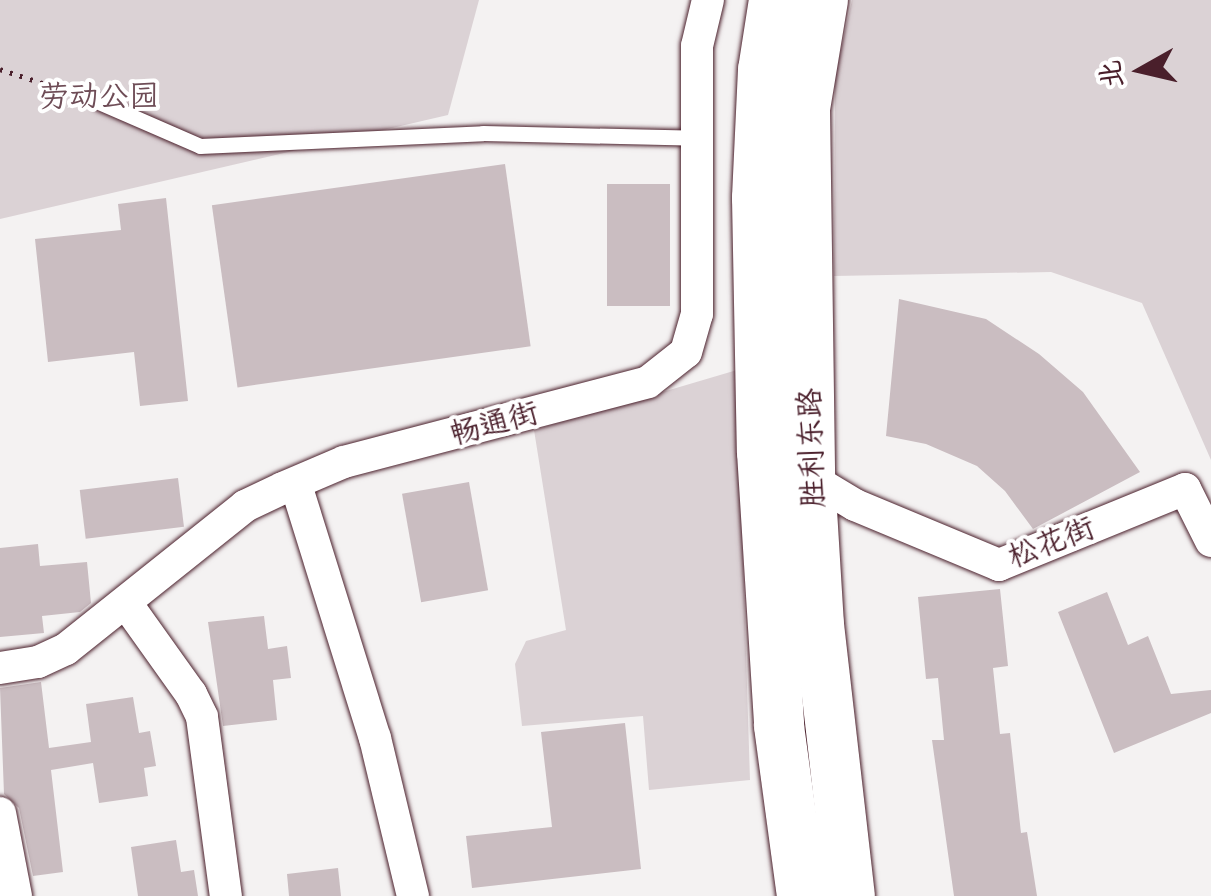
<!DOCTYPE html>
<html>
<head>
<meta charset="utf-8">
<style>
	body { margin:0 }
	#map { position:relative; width:1211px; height:896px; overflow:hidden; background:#f4f2f2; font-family:Sriracha,"LXGW WenKai TC",sans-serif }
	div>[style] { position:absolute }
	.green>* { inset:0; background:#dbd2d5 }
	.building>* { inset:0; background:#cabdc1; transform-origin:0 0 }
	.path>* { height:5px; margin-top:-2.5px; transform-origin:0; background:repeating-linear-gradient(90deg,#4a1f2b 0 2.5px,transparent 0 10.5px) }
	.roads { filter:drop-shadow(0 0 2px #4a1f2b) drop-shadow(0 0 2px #4a1f2b) }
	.lane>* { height:15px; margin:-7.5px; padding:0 7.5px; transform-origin:7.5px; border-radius:7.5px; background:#fff }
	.street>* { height:32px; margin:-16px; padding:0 16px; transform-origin:16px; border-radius:16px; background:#fff }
	.primary>* { height:50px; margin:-25px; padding:0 25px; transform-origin:25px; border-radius:25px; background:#fff }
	span { translate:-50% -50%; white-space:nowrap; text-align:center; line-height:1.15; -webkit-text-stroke:8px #fff; paint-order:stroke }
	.park-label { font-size:30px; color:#6e4c56 }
	.street-label { font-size:30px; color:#4a1f2b }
	.north { position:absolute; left:1091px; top:20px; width:100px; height:100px; -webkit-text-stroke:8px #fff; paint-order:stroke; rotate:262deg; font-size:28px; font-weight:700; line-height:40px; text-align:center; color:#4a1f2b }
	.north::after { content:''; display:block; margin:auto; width:35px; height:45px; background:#4a1f2b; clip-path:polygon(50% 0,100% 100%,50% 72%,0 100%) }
</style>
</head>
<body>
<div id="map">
	<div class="green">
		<div style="clip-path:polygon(0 0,479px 0,448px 115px,0 219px)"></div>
		<div style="clip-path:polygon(852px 0,1211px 0,1211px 460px,1142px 303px,1051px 272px,834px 276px,835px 77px)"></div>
		<div style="clip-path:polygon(737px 370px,750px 780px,649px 790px,643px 716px,522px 726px,515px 664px,526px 641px,566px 630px,534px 430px)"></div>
	</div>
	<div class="building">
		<div style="left:505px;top:164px;width:184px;height:296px;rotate:82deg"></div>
		<div style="left:607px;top:184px;width:63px;height:122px"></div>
		<div style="clip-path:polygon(166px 198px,188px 401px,140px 406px,134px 352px,48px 362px,35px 239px,121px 230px,118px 204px)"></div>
		<div style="clip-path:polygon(899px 299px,986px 319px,1039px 354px,1083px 392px,1140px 472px,1033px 529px,1005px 491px,977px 466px,926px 444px,886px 436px)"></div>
		<div style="left:178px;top:478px;width:49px;height:99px;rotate:83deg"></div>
		<div style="left:469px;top:482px;width:110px;height:68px;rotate:80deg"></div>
		<div style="clip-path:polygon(38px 544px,40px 566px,87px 562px,91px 603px,80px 612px,42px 616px,44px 633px,0 637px,0 548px)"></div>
		<div style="clip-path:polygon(1000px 589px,1008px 666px,993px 668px,1000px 734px,1010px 733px,1021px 833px,1027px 832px,1037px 896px,954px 896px,932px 740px,944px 740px,938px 678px,926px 679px,918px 597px)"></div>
		<div style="clip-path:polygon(1107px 592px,1128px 645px,1148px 636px,1171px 694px,1211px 690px,1211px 713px,1114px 753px,1058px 612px)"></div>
		<div style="clip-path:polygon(264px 616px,268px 649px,287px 646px,291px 678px,273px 680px,277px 720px,223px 726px,208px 622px)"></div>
		<div style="clip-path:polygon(41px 682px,49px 748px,91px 742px,86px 704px,133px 697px,139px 733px,150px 731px,156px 766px,144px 768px,148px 796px,99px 803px,93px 763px,51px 770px,63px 872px,33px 876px,19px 808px,4px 794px,0 688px)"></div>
		<div style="clip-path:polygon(625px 723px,641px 869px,472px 888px,466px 836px,552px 827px,541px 732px)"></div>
		<div style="clip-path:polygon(176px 840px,181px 872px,194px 870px,198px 896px,138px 896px,131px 847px)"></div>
		<div style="clip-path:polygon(338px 868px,341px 896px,289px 896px,287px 874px)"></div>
	</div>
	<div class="path">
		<div style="left:0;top:69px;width:86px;rotate:18.2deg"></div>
	</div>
	<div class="roads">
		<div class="lane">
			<div style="left:99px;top:102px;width:110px;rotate:23.5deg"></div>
			<div style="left:200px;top:146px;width:283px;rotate:-2.6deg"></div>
			<div style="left:483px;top:133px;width:214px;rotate:1.3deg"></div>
		</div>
		<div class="street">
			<div style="left:810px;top:478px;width:52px;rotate:31deg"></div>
			<div style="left:855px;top:505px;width:156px;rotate:22.6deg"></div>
			<div style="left:999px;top:565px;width:201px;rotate:-22.2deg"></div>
			<div style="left:1185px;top:489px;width:58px;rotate:63.4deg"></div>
			<div style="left:296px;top:485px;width:265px;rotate:72.7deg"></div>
			<div style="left:375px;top:738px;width:163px;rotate:76.5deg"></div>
			<div style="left:126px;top:603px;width:112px;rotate:54.5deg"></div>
			<div style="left:191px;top:694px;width:25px;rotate:64deg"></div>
			<div style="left:202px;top:717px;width:181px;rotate:82.4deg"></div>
			<div style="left:0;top:668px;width:38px;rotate:-9deg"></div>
			<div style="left:38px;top:662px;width:31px;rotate:-25deg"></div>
			<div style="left:66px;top:649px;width:229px;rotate:-38.6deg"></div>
			<div style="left:245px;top:506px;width:42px;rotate:-25.3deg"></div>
			<div style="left:283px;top:488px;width:66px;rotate:-23.1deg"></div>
			<div style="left:344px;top:462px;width:314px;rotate:-14.7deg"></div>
			<div style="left:648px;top:382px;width:48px;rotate:-38.3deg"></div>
			<div style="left:686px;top:352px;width:40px;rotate:-74deg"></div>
			<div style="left:697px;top:314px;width:268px;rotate:-90deg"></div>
			<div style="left:697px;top:46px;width:47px;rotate:-76.6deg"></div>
			<div style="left:0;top:813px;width:85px;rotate:79.1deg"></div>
		</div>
		<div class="primary">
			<div style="left:774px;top:0;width:71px;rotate:98.9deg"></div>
			<div style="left:763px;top:70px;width:128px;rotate:92.7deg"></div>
			<div style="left:757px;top:198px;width:254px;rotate:88.9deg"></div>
			<div style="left:762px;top:452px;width:275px;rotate:86.4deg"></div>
			<div style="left:779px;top:726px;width:172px;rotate:82.3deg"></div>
			<div style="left:823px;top:0;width:110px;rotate:99.4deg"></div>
			<div style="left:805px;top:109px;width:369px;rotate:89.2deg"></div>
			<div style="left:810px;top:478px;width:147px;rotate:86.5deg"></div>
			<div style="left:819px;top:625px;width:273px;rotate:83.5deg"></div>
		</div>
	</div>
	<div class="park-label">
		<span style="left:99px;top:96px">劳动公园</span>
	</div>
	<div class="street-label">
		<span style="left:494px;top:423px;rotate:-15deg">畅通街</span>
		<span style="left:811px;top:448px;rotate:-92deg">胜利东路</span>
		<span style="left:1051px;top:542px;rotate:-21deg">松花街</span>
	</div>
	<div class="north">北</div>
</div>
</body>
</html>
